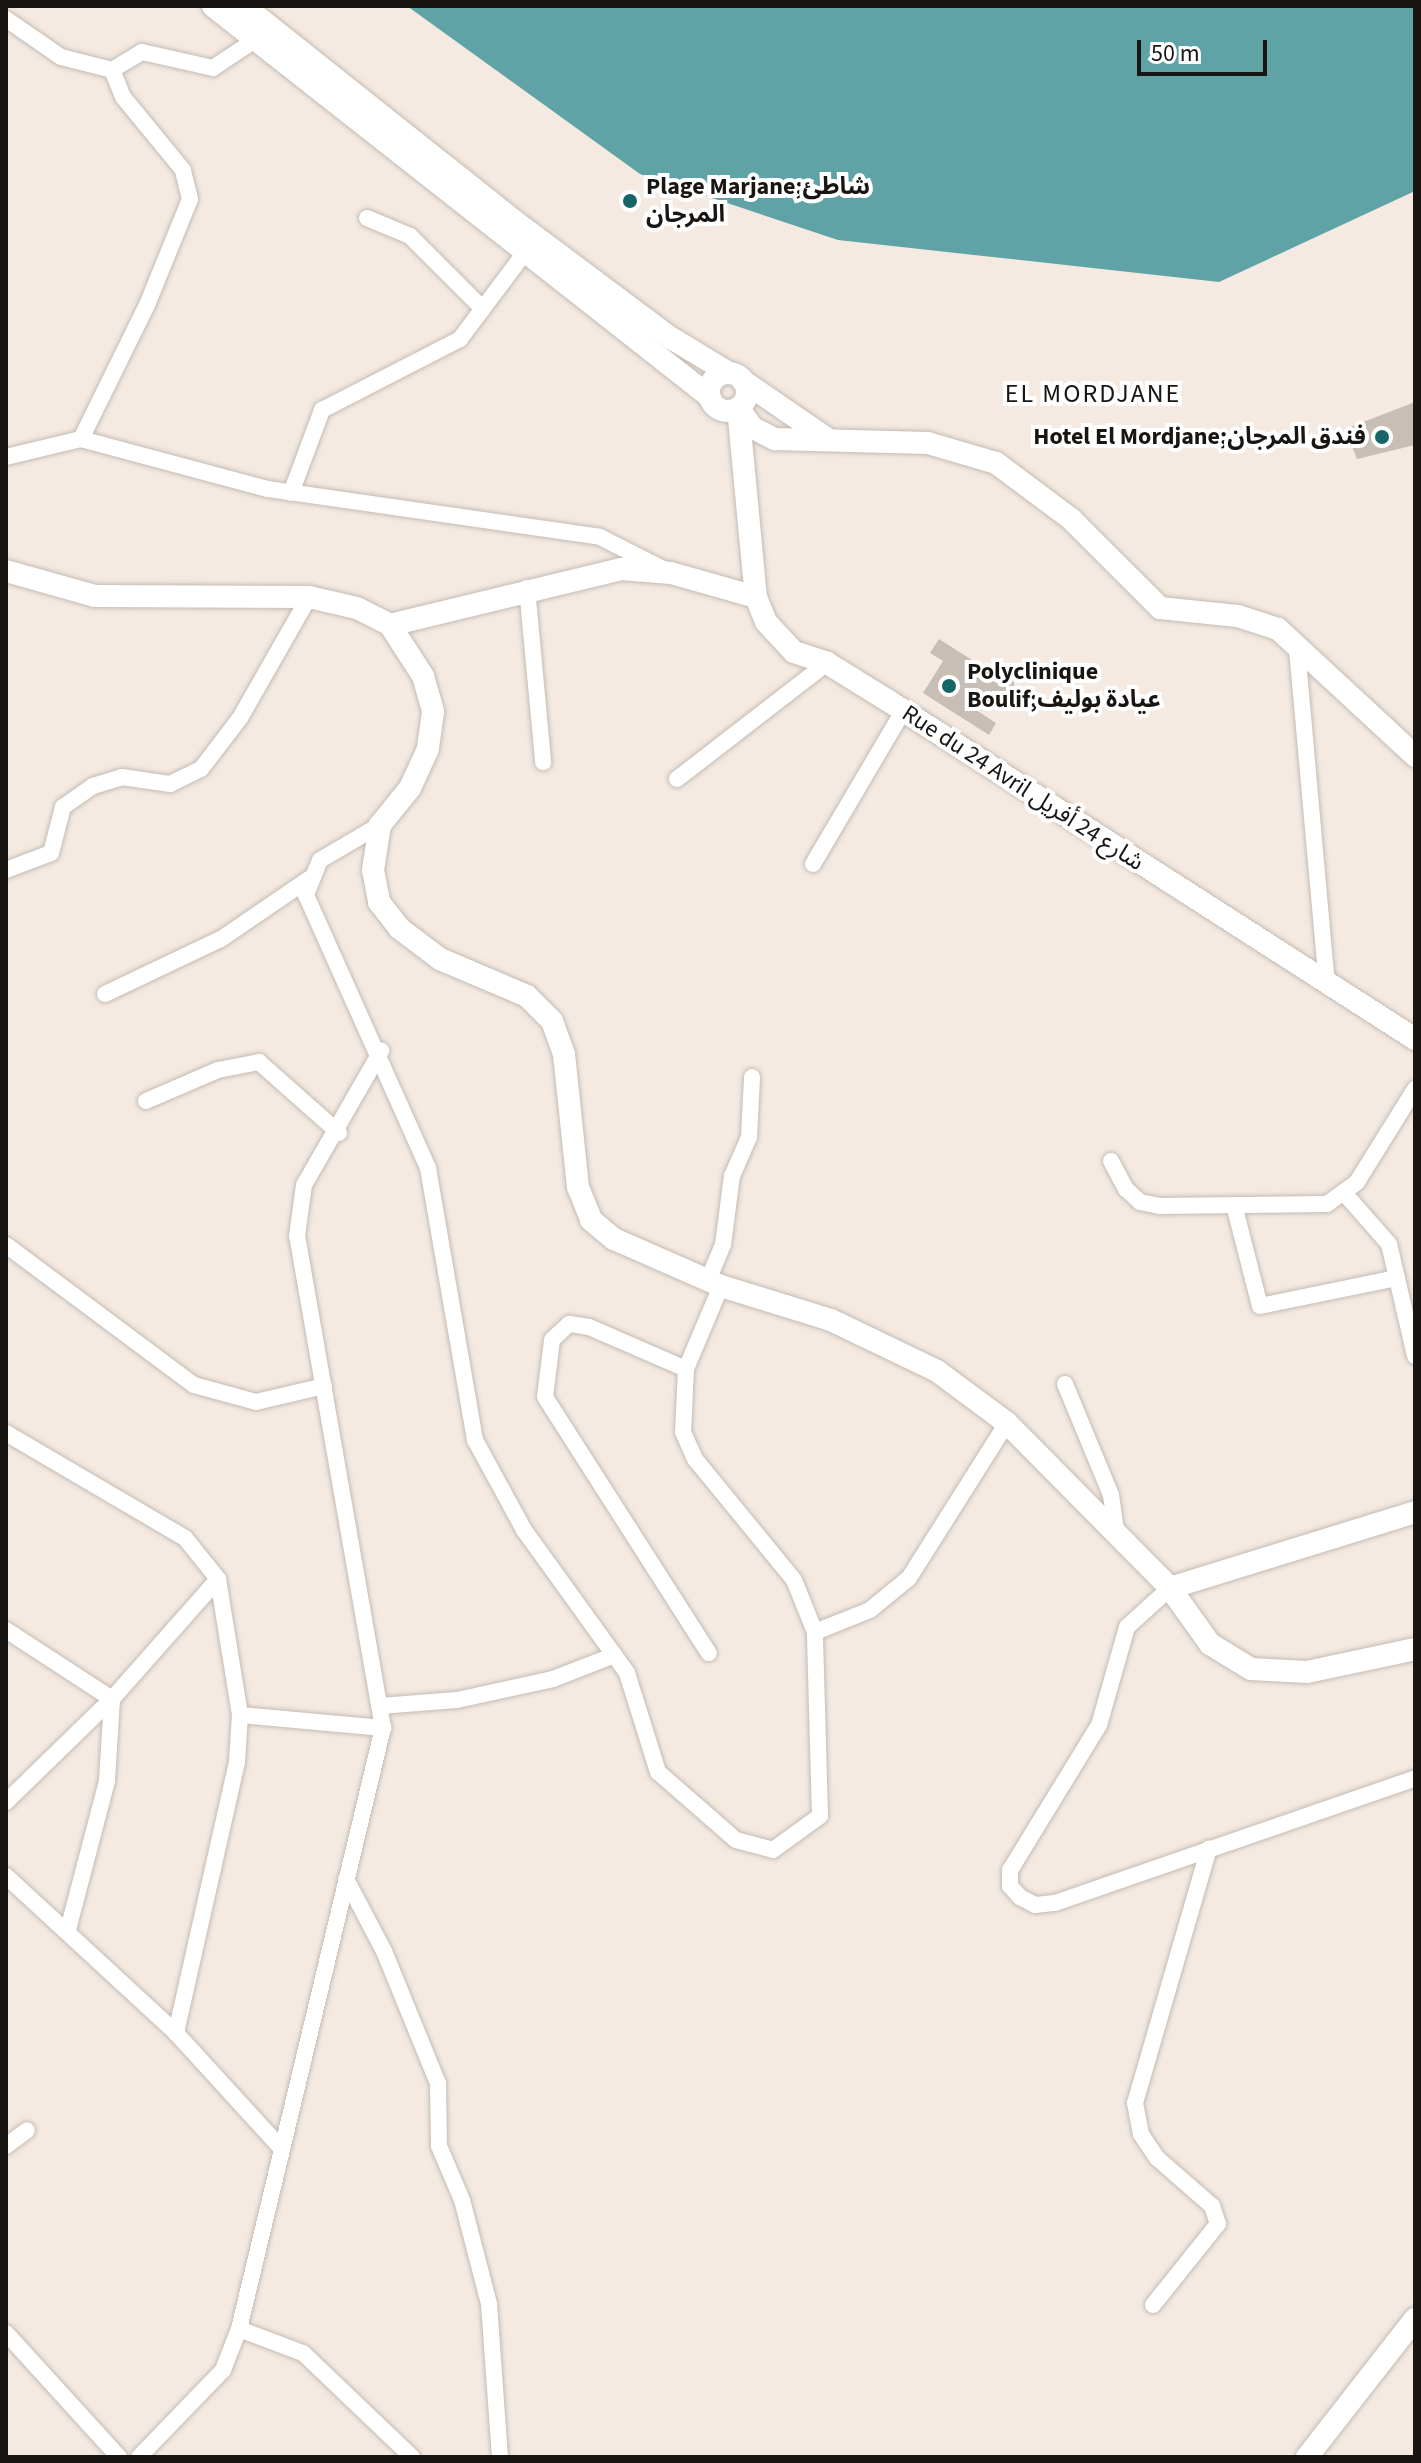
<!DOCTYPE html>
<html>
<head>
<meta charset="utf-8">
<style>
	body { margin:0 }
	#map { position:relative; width:1421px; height:2463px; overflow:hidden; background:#f4eae2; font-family:"Source Sans 3","Noto Sans Arabic",sans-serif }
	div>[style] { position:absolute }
	.water>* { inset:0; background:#5fa3a7 }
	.building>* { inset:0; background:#c7beb6 }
	.roads { filter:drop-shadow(0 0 2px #c4bbb3) drop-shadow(0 0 2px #c4bbb3) }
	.street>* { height:16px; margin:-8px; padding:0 8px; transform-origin:8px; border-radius:8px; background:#fff }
	.secondary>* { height:22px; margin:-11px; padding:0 11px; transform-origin:11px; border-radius:11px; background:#fff }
	.secondary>.ring { margin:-11px; padding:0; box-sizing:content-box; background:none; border:22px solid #fff; border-radius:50% }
	.dots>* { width:22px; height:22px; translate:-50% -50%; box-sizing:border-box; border:4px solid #fff; border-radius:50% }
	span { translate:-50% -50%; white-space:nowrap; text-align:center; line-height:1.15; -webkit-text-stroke:8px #fff; paint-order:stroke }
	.poi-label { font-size:24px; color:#181512; font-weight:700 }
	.left { translate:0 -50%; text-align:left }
	.right { translate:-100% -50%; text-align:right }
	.street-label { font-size:24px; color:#181512 }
	.neighbourhood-label { font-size:26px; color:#181512; letter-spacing:2px }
	.frame { position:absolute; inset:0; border:8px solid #181512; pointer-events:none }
	.scale { position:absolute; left:1137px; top:40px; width:130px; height:36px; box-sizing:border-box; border:4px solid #181512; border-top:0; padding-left:10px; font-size:24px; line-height:28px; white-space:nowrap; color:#181512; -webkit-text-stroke:6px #fff; paint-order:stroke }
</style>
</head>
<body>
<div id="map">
	<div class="water">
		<div style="clip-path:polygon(407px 6px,1415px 6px,1415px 191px,1219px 282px,838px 240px,640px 174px)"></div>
	</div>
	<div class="building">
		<div style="clip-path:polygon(1415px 402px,1415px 445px,1357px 459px,1345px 429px)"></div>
		<div style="clip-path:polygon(939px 639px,983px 667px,998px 664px,1012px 673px,1015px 690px,1007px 702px,973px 708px,996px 723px,989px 735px,923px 693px,943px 661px,930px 653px)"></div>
	</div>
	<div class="roads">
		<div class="street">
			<div style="left:6px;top:19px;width:67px;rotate:34.6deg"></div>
			<div style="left:61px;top:57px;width:53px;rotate:14.3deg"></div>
			<div style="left:367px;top:218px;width:47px;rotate:22.7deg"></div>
			<div style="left:410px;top:236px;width:103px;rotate:45deg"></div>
			<div style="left:81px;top:439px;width:149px;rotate:-63.8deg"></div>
			<div style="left:147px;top:305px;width:114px;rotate:-67.9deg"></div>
			<div style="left:190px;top:199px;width:30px;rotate:-104deg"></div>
			<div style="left:183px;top:170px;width:94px;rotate:-129.4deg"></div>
			<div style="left:123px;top:97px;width:29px;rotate:-112deg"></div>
			<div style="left:112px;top:70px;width:35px;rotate:-31deg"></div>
			<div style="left:142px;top:52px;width:73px;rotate:12.7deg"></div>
			<div style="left:213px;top:68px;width:50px;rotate:-33.7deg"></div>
			<div style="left:6px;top:457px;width:77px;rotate:-13.5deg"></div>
			<div style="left:81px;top:439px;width:194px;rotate:15deg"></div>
			<div style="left:268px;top:489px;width:335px;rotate:8.2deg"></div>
			<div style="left:600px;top:537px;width:68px;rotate:26.9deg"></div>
			<div style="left:291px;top:493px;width:89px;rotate:-69.5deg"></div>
			<div style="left:322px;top:410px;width:155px;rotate:-27.2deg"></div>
			<div style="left:460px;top:339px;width:105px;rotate:-53.1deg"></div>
			<div style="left:527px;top:588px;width:175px;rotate:84.7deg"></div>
			<div style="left:1297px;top:649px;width:337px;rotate:84.9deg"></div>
			<div style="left:677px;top:779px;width:190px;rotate:-37.7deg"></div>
			<div style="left:380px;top:825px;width:69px;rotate:149.7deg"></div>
			<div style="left:320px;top:860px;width:38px;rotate:112deg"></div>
			<div style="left:306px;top:895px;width:299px;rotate:65.9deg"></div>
			<div style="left:428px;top:1168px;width:276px;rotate:80.2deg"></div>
			<div style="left:475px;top:1440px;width:102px;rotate:61.4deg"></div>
			<div style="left:524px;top:1530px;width:176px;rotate:54.2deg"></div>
			<div style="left:627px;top:1673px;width:104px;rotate:72.6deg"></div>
			<div style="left:658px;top:1772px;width:103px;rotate:41.1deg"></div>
			<div style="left:736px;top:1840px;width:38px;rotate:15deg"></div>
			<div style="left:773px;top:1850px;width:58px;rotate:-35.9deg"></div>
			<div style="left:820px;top:1816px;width:184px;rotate:-91.6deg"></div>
			<div style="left:815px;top:1632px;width:59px;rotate:-21.8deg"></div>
			<div style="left:870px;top:1610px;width:50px;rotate:-39.4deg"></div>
			<div style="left:909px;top:1578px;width:183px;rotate:-57.7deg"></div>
			<div style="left:813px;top:864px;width:178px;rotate:-59.5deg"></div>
			<div style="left:6px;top:870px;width:48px;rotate:-20.7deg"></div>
			<div style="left:51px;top:853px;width:48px;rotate:-75.4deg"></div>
			<div style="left:63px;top:807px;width:37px;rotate:-35deg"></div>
			<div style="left:93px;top:786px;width:30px;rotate:-17deg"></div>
			<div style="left:122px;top:777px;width:49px;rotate:8.3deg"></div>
			<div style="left:170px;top:784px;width:34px;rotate:-26deg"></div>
			<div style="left:201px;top:769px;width:64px;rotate:-52.6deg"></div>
			<div style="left:240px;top:718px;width:139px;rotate:-60.3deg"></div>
			<div style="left:105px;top:994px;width:128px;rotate:-25.4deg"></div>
			<div style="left:221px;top:939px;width:107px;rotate:-34.3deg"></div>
			<div style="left:146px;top:1101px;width:78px;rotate:-23.3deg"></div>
			<div style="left:218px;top:1070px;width:42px;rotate:-11deg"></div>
			<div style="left:259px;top:1062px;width:107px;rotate:41.6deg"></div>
			<div style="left:1111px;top:1161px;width:32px;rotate:62deg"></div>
			<div style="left:1126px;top:1189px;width:19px;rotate:43deg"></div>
			<div style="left:1140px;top:1202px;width:20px;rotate:11deg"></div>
			<div style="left:1160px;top:1206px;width:167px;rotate:-0.7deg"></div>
			<div style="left:1327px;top:1204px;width:37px;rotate:-36deg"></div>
			<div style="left:1357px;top:1182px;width:110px;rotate:-58.1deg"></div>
			<div style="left:1345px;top:1194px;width:67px;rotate:48.7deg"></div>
			<div style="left:1389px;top:1244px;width:115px;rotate:76.9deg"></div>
			<div style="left:1234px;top:1205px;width:104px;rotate:75.6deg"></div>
			<div style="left:1260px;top:1306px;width:140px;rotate:-11.6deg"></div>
			<div style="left:6px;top:1245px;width:234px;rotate:36.7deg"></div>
			<div style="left:194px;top:1385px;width:64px;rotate:15.3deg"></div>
			<div style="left:256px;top:1402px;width:70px;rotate:-13.2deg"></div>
			<div style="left:708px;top:1280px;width:38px;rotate:-67deg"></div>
			<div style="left:723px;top:1245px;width:70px;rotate:-82.6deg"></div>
			<div style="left:732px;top:1176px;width:43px;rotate:-66.4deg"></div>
			<div style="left:749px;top:1137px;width:60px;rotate:-87.1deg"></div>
			<div style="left:721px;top:1286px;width:90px;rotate:112.9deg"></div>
			<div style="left:686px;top:1369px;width:63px;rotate:92.7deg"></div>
			<div style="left:683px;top:1432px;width:30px;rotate:66deg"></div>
			<div style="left:695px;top:1459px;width:156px;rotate:50.7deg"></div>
			<div style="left:794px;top:1580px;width:56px;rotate:68deg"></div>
			<div style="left:686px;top:1369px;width:106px;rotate:-156.6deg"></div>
			<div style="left:589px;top:1327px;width:20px;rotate:-171deg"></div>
			<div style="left:569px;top:1324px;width:23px;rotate:137deg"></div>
			<div style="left:552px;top:1340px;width:57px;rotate:97deg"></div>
			<div style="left:545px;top:1397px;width:304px;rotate:57.4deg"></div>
			<div style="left:1065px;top:1384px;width:120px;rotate:67.5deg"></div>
			<div style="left:1111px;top:1495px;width:36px;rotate:82deg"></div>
			<div style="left:6px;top:1433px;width:208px;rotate:30.4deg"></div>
			<div style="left:185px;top:1538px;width:53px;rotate:51.2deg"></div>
			<div style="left:218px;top:1579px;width:138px;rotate:80.8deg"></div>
			<div style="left:240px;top:1715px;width:47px;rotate:93.7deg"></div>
			<div style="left:237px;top:1762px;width:278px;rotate:102.7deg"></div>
			<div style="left:1170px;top:1588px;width:58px;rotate:137.8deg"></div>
			<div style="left:1127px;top:1627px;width:102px;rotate:105.9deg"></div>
			<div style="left:1099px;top:1725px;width:170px;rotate:121.5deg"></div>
			<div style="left:1010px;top:1870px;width:16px;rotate:90deg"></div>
			<div style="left:1010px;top:1886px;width:15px;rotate:48deg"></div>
			<div style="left:1020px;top:1897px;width:17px;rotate:28deg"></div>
			<div style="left:1035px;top:1905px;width:20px;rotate:-6deg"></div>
			<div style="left:1055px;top:1903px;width:381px;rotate:-19.1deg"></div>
			<div style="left:6px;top:1630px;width:126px;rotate:33.1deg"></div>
			<div style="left:112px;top:1699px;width:82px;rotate:93.5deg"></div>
			<div style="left:107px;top:1781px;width:154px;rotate:104.7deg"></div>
			<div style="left:380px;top:1706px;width:77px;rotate:-4.5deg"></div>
			<div style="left:457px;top:1700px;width:98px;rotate:-12.3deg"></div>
			<div style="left:553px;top:1679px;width:66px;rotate:-21.2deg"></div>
			<div style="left:240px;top:1715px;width:144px;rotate:5.2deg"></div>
			<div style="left:6px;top:1802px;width:148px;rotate:-44.2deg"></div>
			<div style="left:112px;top:1699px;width:160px;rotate:-48.5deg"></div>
			<div style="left:6px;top:1876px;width:231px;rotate:42.7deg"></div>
			<div style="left:176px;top:2033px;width:157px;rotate:47.6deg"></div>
			<div style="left:346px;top:1879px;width:81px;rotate:62.2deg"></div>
			<div style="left:384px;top:1951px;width:143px;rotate:67.8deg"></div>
			<div style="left:438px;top:2083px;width:63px;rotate:89.1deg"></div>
			<div style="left:439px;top:2146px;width:59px;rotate:66.9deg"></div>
			<div style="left:462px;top:2200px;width:107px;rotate:75.4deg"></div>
			<div style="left:489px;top:2304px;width:153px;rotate:85.9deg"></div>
			<div style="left:6px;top:2146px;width:26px;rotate:-37deg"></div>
			<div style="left:1153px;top:2305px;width:104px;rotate:-51.3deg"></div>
			<div style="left:1218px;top:2224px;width:19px;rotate:-108deg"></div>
			<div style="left:1212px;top:2206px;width:73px;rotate:-138.9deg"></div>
			<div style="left:1157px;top:2158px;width:29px;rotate:-124deg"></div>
			<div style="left:1141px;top:2134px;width:32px;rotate:-101deg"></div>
			<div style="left:1135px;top:2103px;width:265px;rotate:-73.8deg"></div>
			<div style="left:239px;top:2329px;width:68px;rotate:20.6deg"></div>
			<div style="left:303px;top:2353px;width:151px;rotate:43.7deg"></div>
			<div style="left:6px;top:2333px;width:168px;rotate:47.7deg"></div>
			<div style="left:139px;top:2457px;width:121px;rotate:-46deg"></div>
			<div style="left:223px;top:2370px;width:44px;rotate:-68.7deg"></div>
			<div style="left:239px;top:2329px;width:618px;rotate:-76.53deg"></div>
			<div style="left:383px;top:1728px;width:499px;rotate:-99.9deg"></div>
			<div style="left:297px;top:1236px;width:51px;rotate:-82.2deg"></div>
			<div style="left:304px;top:1185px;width:155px;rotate:-60.1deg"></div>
		</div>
		<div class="secondary">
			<div style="left:213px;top:6px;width:631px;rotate:38.18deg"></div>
			<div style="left:244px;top:6px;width:344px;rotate:38.5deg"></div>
			<div style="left:513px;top:220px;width:197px;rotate:36.8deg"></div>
			<div style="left:671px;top:338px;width:68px;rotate:31.1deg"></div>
			<div class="ring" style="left:709px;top:373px;width:16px;height:16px"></div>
			<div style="left:743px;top:381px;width:104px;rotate:34.5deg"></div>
			<div style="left:738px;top:408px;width:190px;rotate:84.6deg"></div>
			<div style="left:756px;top:597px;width:27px;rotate:68deg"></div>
			<div style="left:766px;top:622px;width:41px;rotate:47deg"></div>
			<div style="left:794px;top:652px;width:35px;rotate:18deg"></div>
			<div style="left:827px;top:663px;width:70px;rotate:31.7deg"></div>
			<div style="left:887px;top:700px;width:627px;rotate:32.7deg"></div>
			<div style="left:739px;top:409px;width:24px;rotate:54deg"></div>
			<div style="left:753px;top:428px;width:25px;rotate:27deg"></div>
			<div style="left:775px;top:439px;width:153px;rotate:1.5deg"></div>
			<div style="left:928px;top:443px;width:71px;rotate:16.4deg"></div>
			<div style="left:996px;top:463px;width:94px;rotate:36.7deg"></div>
			<div style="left:1071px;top:519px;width:126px;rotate:45deg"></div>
			<div style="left:1160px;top:608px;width:78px;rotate:5.9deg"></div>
			<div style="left:1238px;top:616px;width:42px;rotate:18deg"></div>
			<div style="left:1278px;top:629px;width:187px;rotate:42.8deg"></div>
			<div style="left:6px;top:571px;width:92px;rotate:15.7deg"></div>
			<div style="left:95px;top:596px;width:214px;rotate:0.3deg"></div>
			<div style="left:309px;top:597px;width:49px;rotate:12.9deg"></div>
			<div style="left:357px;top:608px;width:37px;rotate:27deg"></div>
			<div style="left:390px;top:625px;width:61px;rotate:57.1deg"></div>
			<div style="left:423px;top:676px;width:37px;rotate:74deg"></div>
			<div style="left:433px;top:712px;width:37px;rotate:98deg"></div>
			<div style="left:428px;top:749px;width:43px;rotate:114.8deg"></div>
			<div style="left:410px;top:788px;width:48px;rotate:129deg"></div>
			<div style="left:380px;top:825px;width:46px;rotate:98.8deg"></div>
			<div style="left:373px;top:870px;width:33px;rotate:79deg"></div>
			<div style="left:379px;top:902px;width:33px;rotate:52deg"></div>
			<div style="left:399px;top:928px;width:51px;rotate:37.1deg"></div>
			<div style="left:440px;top:959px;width:95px;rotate:23deg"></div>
			<div style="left:527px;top:996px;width:35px;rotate:45deg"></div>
			<div style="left:552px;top:1021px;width:35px;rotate:70deg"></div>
			<div style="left:564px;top:1054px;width:134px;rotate:84deg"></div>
			<div style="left:578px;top:1187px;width:35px;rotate:68deg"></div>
			<div style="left:591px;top:1220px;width:30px;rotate:40deg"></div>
			<div style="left:614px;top:1239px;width:117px;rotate:23.7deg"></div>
			<div style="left:721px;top:1286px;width:115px;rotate:17.2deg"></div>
			<div style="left:831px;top:1320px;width:118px;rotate:25.7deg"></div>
			<div style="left:937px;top:1371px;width:87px;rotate:36.6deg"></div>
			<div style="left:1007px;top:1423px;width:232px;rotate:45.3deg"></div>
			<div style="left:1170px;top:1588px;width:257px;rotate:-17.2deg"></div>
			<div style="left:390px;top:625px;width:238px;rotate:-13.6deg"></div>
			<div style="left:621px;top:569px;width:50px;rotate:4.6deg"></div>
			<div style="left:671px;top:573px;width:88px;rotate:15.8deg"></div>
			<div style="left:1170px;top:1588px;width:69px;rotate:54.5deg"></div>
			<div style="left:1210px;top:1644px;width:48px;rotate:31.4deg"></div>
			<div style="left:1251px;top:1669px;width:56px;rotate:3.1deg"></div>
			<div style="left:1307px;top:1672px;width:110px;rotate:-12deg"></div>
			<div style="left:1307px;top:2457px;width:175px;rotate:-52deg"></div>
		</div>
	</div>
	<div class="dots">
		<div style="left:630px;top:201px;background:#166569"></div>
		<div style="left:1382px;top:437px;background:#166569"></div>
		<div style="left:949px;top:686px;background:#166569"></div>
	</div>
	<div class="poi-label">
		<span class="left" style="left:646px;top:201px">Plage Marjane;شاطئ<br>المرجان</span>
		<span class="right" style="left:1366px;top:437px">Hotel El Mordjane;فندق المرجان</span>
		<span class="left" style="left:967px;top:686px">Polyclinique<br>Boulif;عيادة بوليف</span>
	</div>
	<div class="street-label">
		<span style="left:1023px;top:788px;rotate:33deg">Rue du 24 Avril شارع 24 أفريل</span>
	</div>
	<div class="neighbourhood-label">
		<span style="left:1093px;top:394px">EL MORDJANE</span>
	</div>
	<div class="frame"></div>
	<div class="scale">50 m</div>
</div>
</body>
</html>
